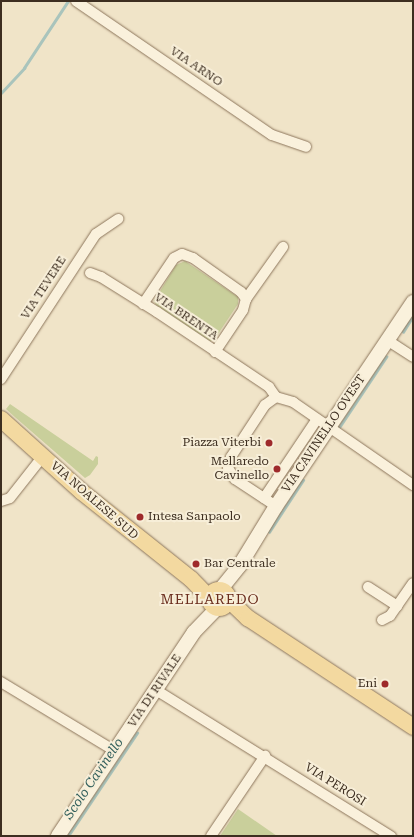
<!DOCTYPE html>
<html>
<head>
<meta charset="utf-8">
<style>
	body { margin:0 }
	#map { position:relative; width:414px; height:837px; overflow:hidden; background:#f0e4c8; font-family:"Roboto Serif",serif }
	div>[style] { position:absolute }
	.green>* { inset:0; background:#c9cf9b }
	.stream>* { height:2.5px; margin:-1.25px; padding:0 1.25px; transform-origin:1.25px; border-radius:1.25px; background:#a9c4bc }
	.roads { filter:drop-shadow(0 0 1px #8d765c) drop-shadow(0 0 1px #8d765c) }
	.street>* { height:10px; margin:-5px; padding:0 5px; transform-origin:5px; border-radius:5px; background:#faf1dc }
	.secondary>* { height:14px; margin:-7px; padding:0 7px; transform-origin:7px; border-radius:7px; background:#faf1dc }
	.primary>* { height:16px; margin:-8px; padding:0 8px; transform-origin:8px; border-radius:8px; background:#f3d9a0 }
	.primary>.ring { margin:-8px; padding:0; box-sizing:content-box; background:none; border:16px solid #f3d9a0; border-radius:50% }
	.dots>* { width:11px; height:11px; translate:-50% -50%; box-sizing:border-box; border:2px solid #f7eed8; border-radius:50% }
	span { translate:-50% -50%; white-space:nowrap; text-align:center; line-height:1.15; -webkit-text-stroke:4px #f7eed8; paint-order:stroke }
	.street-label { font-size:12px; color:#3d2e20 }
	.poi-label { font-size:12px; color:#3d2e20 }
	.right { translate:-100% -50%; text-align:right }
	.left { translate:0 -50%; text-align:left }
	.water-label { font-size:13px; color:#2f5d5a; font-style:italic }
	.quarter-label { font-size:14px; color:#6b2e1e; letter-spacing:1px }
	.frame { position:absolute; inset:0; border:2px solid #3d2e20; pointer-events:none }
</style>
</head>
<body>
<div id="map">
	<div class="green">
		<div style="clip-path:polygon(185px 261px,238px 297px,238px 304px,214px 340px,210px 341px,156px 305px,154px 301px,176px 265px)"></div>
		<div style="clip-path:polygon(10px 404px,93px 461px,96px 456px,98px 457px,98px 464px,90px 475px,85px 478px,16px 418px,6px 409px)"></div>
		<div style="clip-path:polygon(238px 809px,277px 836px,220px 836px)"></div>
	</div>
	<div class="stream">
		<div style="left:1px;top:93px;width:34px;rotate:-47deg"></div>
		<div style="left:24px;top:68px;width:80px;rotate:-56.7deg"></div>
		<div style="left:403px;top:332px;width:19px;rotate:-58deg"></div>
		<div style="left:338px;top:429px;width:87px;rotate:-56.3deg"></div>
		<div style="left:269px;top:532px;width:62px;rotate:-56.8deg"></div>
		<div style="left:68px;top:836px;width:124px;rotate:-56.2deg"></div>
	</div>
	<div class="roads">
		<div class="street">
			<div style="left:76px;top:1px;width:237px;rotate:34.4deg"></div>
			<div style="left:272px;top:135px;width:36px;rotate:19deg"></div>
			<div style="left:90px;top:273px;width:12px;rotate:20deg"></div>
			<div style="left:101px;top:277px;width:66px;rotate:32deg"></div>
			<div style="left:157px;top:312px;width:135px;rotate:33.8deg"></div>
			<div style="left:269px;top:387px;width:12px;rotate:55deg"></div>
			<div style="left:276px;top:397px;width:18px;rotate:16deg"></div>
			<div style="left:293px;top:402px;width:146px;rotate:34.7deg"></div>
			<div style="left:143px;top:304px;width:55px;rotate:-56deg"></div>
			<div style="left:174px;top:258px;width:9px;rotate:-27deg"></div>
			<div style="left:182px;top:254px;width:12px;rotate:20deg"></div>
			<div style="left:193px;top:258px;width:59px;rotate:35.3deg"></div>
			<div style="left:241px;top:292px;width:9px;rotate:54deg"></div>
			<div style="left:387px;top:340px;width:31px;rotate:33deg"></div>
			<div style="left:215px;top:352px;width:50px;rotate:-56.3deg"></div>
			<div style="left:243px;top:310px;width:11px;rotate:-75deg"></div>
			<div style="left:246px;top:299px;width:64px;rotate:-54.6deg"></div>
			<div style="left:1px;top:379px;width:173px;rotate:-56.8deg"></div>
			<div style="left:96px;top:234px;width:27px;rotate:-34deg"></div>
			<div style="left:276px;top:397px;width:14px;rotate:144deg"></div>
			<div style="left:265px;top:405px;width:62px;rotate:123.2deg"></div>
			<div style="left:231px;top:457px;width:11px;rotate:105deg"></div>
			<div style="left:228px;top:468px;width:13px;rotate:58deg"></div>
			<div style="left:235px;top:479px;width:49px;rotate:33.4deg"></div>
			<div style="left:264px;top:498px;width:95px;rotate:-56.1deg"></div>
			<div style="left:1px;top:501px;width:9px;rotate:-18deg"></div>
			<div style="left:10px;top:498px;width:53px;rotate:-51.8deg"></div>
			<div style="left:368px;top:587px;width:35px;rotate:33deg"></div>
			<div style="left:382px;top:620px;width:9px;rotate:-27deg"></div>
			<div style="left:390px;top:616px;width:40px;rotate:-55.1deg"></div>
			<div style="left:1px;top:682px;width:133px;rotate:31.2deg"></div>
			<div style="left:156px;top:690px;width:277px;rotate:31.9deg"></div>
			<div style="left:211px;top:836px;width:97px;rotate:-56deg"></div>
		</div>
		<div class="secondary">
			<div style="left:220px;top:590px;width:32px;rotate:-51deg"></div>
			<div style="left:240px;top:565px;width:69px;rotate:-58.6deg"></div>
			<div style="left:276px;top:506px;width:246px;rotate:-56.1deg"></div>
			<div style="left:58px;top:836px;width:245px;rotate:-56.3deg"></div>
			<div style="left:194px;top:632px;width:33px;rotate:-46deg"></div>
		</div>
		<div class="primary">
			<div style="left:1px;top:419px;width:109px;rotate:42deg"></div>
			<div style="left:82px;top:492px;width:139px;rotate:38.6deg"></div>
			<div style="left:191px;top:579px;width:28px;rotate:46deg"></div>
			<div class="ring" style="left:210px;top:590px;width:2px;height:2px"></div>
			<div style="left:228px;top:599px;width:28px;rotate:44deg"></div>
			<div style="left:248px;top:618px;width:198px;rotate:33.4deg"></div>
		</div>
	</div>
	<div class="dots">
		<div style="left:269px;top:443px;background:#9e2a2b"></div>
		<div style="left:277px;top:469px;background:#9e2a2b"></div>
		<div style="left:140px;top:517px;background:#9e2a2b"></div>
		<div style="left:196px;top:564px;background:#9e2a2b"></div>
		<div style="left:385px;top:684px;background:#9e2a2b"></div>
	</div>
	<div class="street-label">
		<span style="left:196px;top:67px;rotate:34deg">VIA ARNO</span>
		<span style="left:44px;top:288px;rotate:-57deg">VIA TEVERE</span>
		<span style="left:186px;top:317px;rotate:34deg">VIA BRENTA</span>
		<span style="left:324px;top:434px;rotate:-56deg">VIA CAVINELLO OVEST</span>
		<span style="left:94px;top:501px;rotate:41deg">VIA NOALESE SUD</span>
		<span style="left:155px;top:691px;rotate:-56deg">VIA DI RIVALE</span>
		<span style="left:335px;top:785px;rotate:32deg">VIA PEROSI</span>
	</div>
	<div class="poi-label">
		<span class="right" style="left:261px;top:443px">Piazza Viterbi</span>
		<span class="right" style="left:269px;top:469px">Mellaredo<br>Cavinello</span>
		<span class="left" style="left:148px;top:517px">Intesa Sanpaolo</span>
		<span class="left" style="left:204px;top:564px">Bar Centrale</span>
		<span class="right" style="left:377px;top:684px">Eni</span>
	</div>
	<div class="water-label">
		<span style="left:94px;top:779px;rotate:-56deg">Scolo Cavinello</span>
	</div>
	<div class="quarter-label">
		<span style="left:210px;top:599px">MELLAREDO</span>
	</div>
	<div class="frame"></div>
</div>
</body>
</html>
